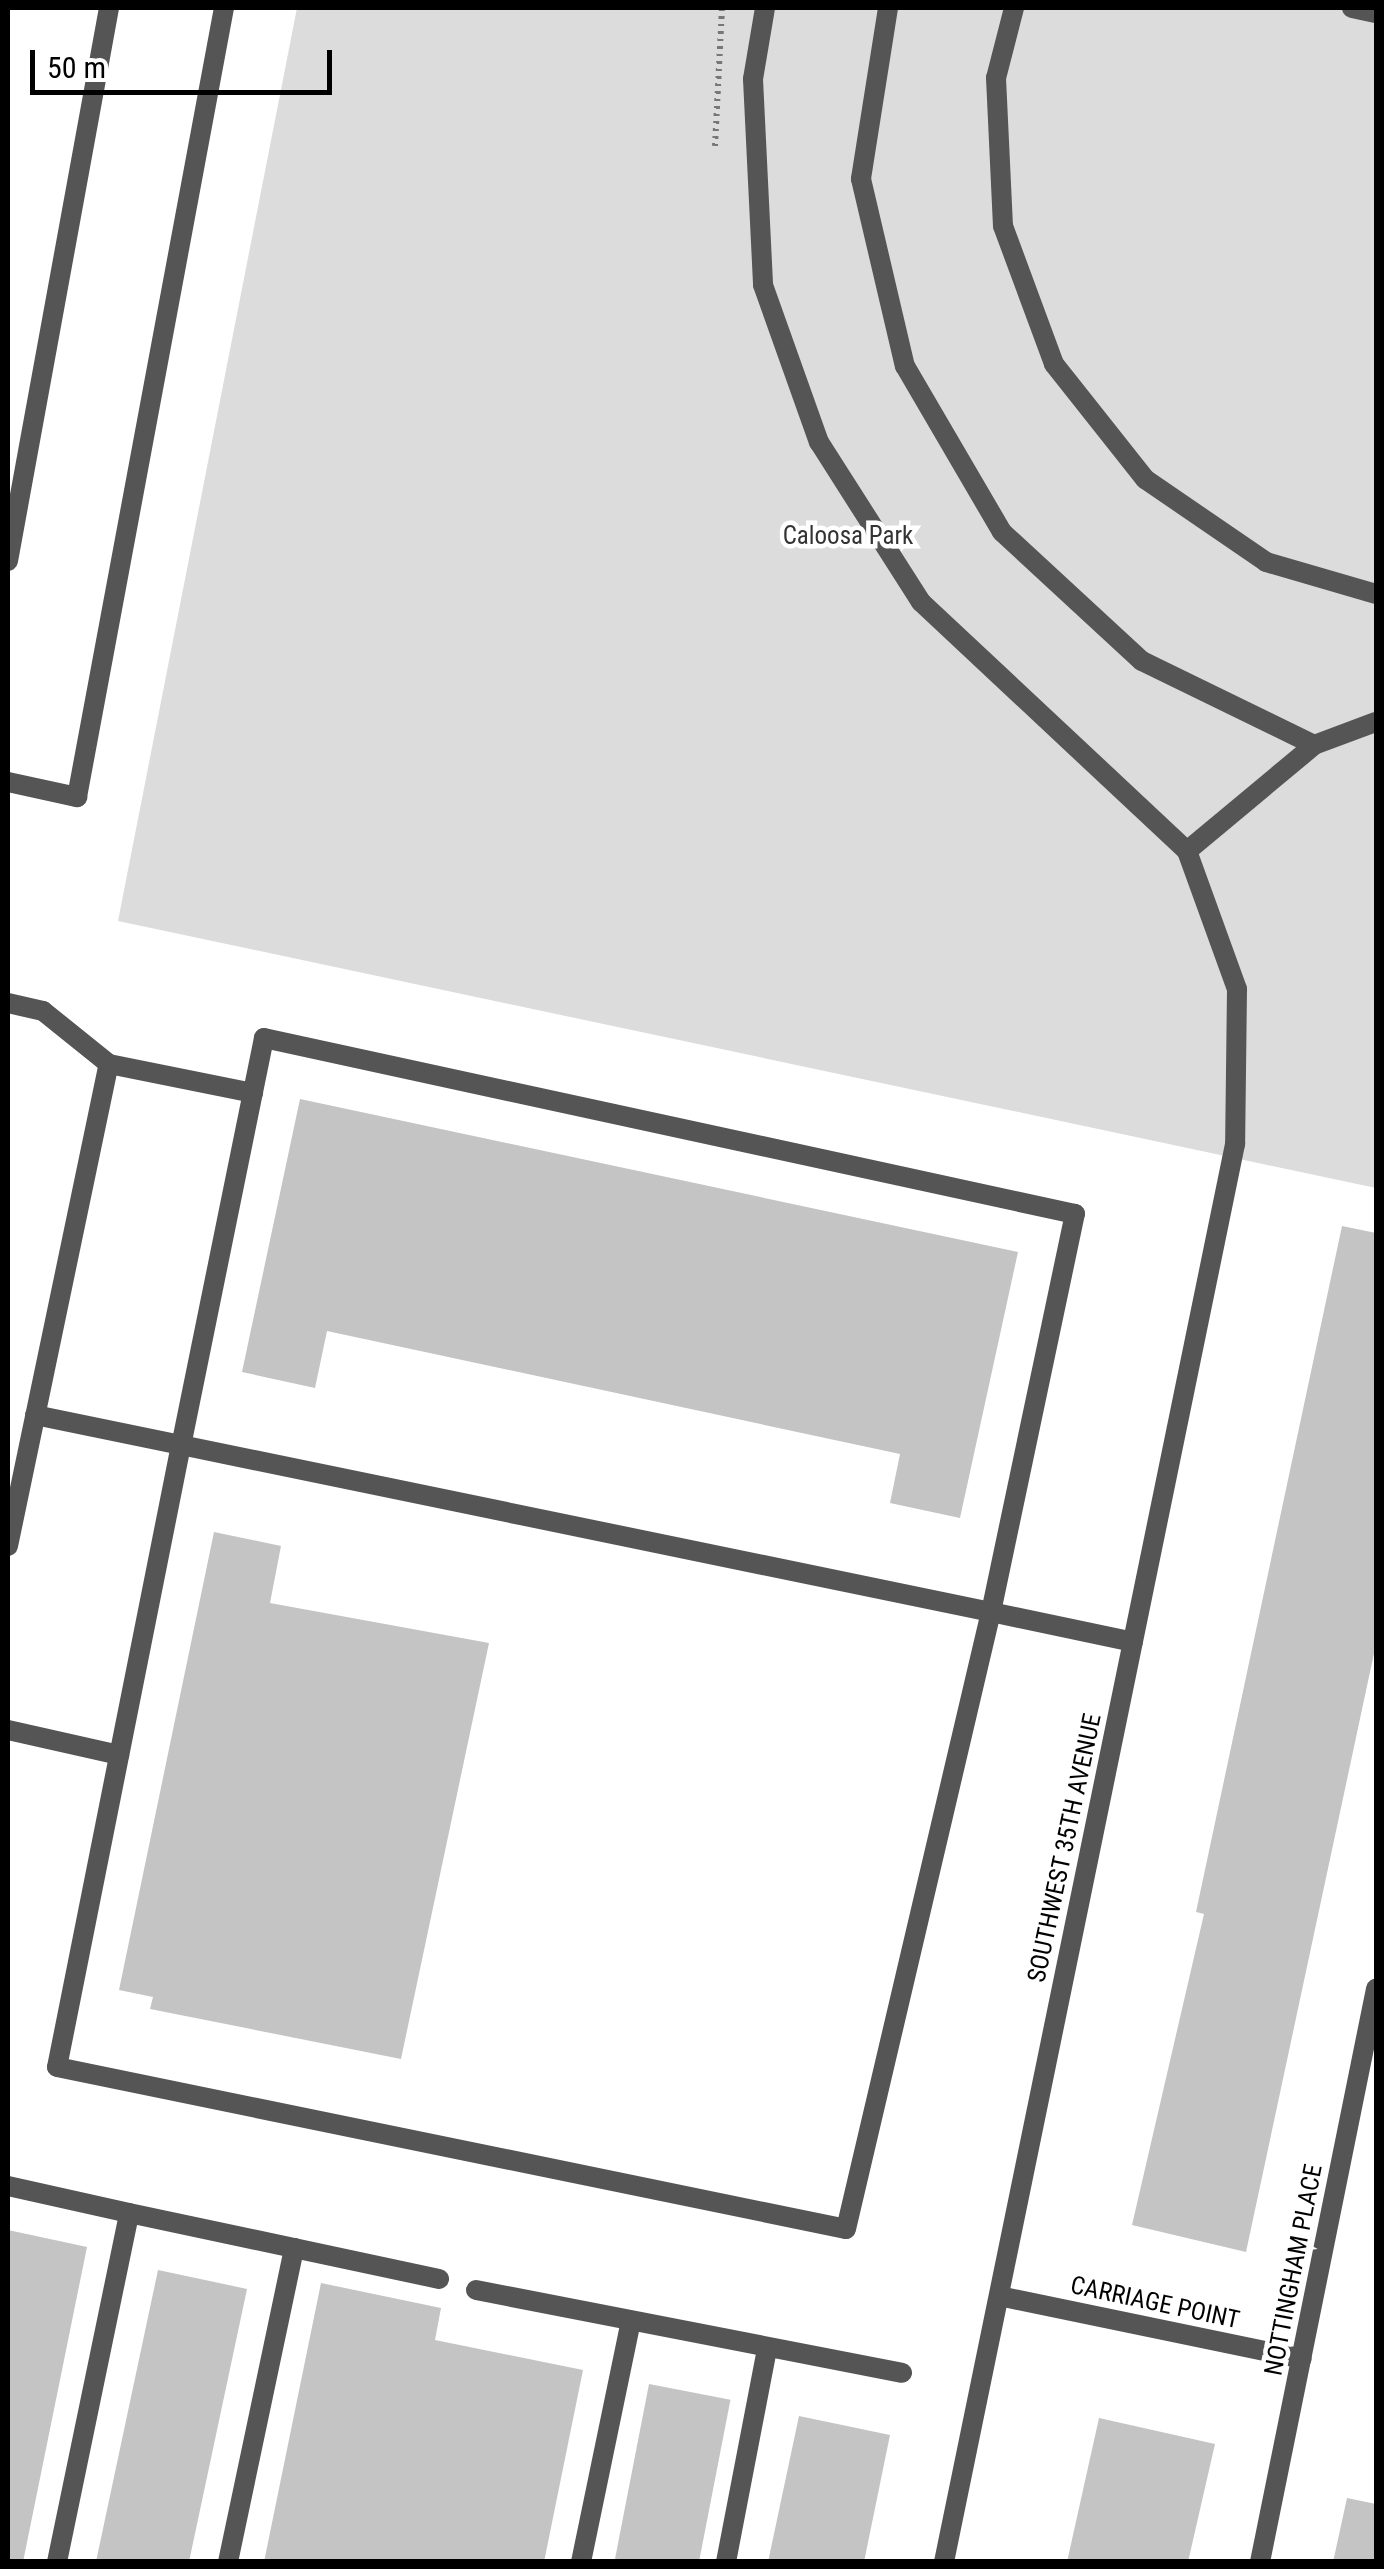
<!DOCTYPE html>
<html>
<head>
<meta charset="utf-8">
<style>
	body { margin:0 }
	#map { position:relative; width:1384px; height:2569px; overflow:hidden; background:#fff; font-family:"Roboto Condensed",sans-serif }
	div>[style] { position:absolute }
	.green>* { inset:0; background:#dcdcdc }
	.building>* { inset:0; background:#c4c4c4; transform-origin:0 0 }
	.path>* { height:6px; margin-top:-3px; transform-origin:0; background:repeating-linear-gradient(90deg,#777 0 2.5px,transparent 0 7.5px) }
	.service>* { height:20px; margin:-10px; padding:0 10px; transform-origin:10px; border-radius:10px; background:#555 }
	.minor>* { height:20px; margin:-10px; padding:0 10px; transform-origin:10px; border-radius:10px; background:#555 }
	span { translate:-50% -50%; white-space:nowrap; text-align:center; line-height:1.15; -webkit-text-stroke:9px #fff; paint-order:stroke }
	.park-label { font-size:25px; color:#333 }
	.street-label { font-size:25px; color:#000 }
	.frame { position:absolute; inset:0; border:10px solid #000; pointer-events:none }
	.scale { position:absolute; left:30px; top:50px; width:302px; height:45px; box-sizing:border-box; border:5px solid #000; border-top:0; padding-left:12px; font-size:30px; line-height:35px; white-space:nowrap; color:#000; -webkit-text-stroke:8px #fff; paint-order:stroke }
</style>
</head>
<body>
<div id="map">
	<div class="green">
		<div style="clip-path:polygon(297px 8px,1376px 8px,1376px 1188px,118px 921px)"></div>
	</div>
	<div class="building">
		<div style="clip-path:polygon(300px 1099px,1018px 1252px,960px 1518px,890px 1503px,900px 1454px,327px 1331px,315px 1388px,242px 1372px)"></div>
		<div style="clip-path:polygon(1342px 1226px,1376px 1233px,1376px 1644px,1246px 2252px,1132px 2225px,1204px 1914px,1196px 1912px)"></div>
		<div style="clip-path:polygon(214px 1532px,281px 1546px,270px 1603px,489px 1643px,401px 2059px,150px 2009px,153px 1997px,119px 1990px)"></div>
		<div style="clip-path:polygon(8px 2230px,87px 2247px,23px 2562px,8px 2562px)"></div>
		<div style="left:158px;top:2270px;width:91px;height:298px;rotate:12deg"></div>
		<div style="clip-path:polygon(321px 2283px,441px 2308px,435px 2340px,583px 2370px,544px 2562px,264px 2562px)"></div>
		<div style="left:649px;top:2384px;width:83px;height:182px;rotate:11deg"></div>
		<div style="clip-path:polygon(799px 2416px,890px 2435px,864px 2562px,768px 2562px)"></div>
		<div style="clip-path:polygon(1099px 2418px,1215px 2444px,1188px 2562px,1067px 2562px)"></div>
		<div style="clip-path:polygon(1347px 2498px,1376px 2504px,1376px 2562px,1333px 2562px)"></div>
	</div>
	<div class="path">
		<div style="left:715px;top:146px;width:138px;rotate:-87.1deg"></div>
	</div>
	<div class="service">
		<div style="left:765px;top:8px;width:72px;rotate:99.6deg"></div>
		<div style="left:753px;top:79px;width:206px;rotate:87.2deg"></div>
		<div style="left:763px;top:285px;width:167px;rotate:70.4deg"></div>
		<div style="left:819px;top:442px;width:190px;rotate:57.5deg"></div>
		<div style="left:921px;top:602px;width:364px;rotate:43.1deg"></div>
		<div style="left:1187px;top:851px;width:147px;rotate:70.1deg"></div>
		<div style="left:1237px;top:989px;width:155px;rotate:90.7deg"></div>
		<div style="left:888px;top:8px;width:173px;rotate:99deg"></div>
		<div style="left:861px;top:179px;width:192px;rotate:76.8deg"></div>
		<div style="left:905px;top:366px;width:192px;rotate:59.7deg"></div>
		<div style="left:1002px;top:532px;width:190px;rotate:42.7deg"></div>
		<div style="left:1142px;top:661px;width:191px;rotate:26deg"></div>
		<div style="left:1014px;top:8px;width:72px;rotate:104.4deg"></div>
		<div style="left:996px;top:78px;width:148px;rotate:87.3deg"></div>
		<div style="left:1003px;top:226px;width:147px;rotate:69.7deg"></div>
		<div style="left:1054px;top:364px;width:147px;rotate:51.6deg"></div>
		<div style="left:1145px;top:479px;width:147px;rotate:34.4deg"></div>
		<div style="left:1266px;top:562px;width:115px;rotate:16.2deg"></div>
		<div style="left:1352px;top:8px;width:25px;rotate:12deg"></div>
		<div style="left:8px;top:561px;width:562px;rotate:-79.65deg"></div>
		<div style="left:8px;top:782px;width:71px;rotate:12.3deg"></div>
		<div style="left:77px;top:797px;width:803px;rotate:-79.45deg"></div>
		<div style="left:1187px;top:851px;width:165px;rotate:-39.8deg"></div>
		<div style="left:1314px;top:745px;width:66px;rotate:-20.4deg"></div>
		<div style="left:8px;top:1003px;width:36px;rotate:13deg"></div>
		<div style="left:43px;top:1011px;width:85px;rotate:38.8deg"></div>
		<div style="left:35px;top:1415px;width:149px;rotate:11.6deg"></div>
		<div style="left:181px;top:1445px;width:634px;rotate:101.27deg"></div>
		<div style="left:57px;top:2067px;width:805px;rotate:11.6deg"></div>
		<div style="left:846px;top:2229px;width:634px;rotate:-76.78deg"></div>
		<div style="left:991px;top:1612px;width:407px;rotate:-78.1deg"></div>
		<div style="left:1075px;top:1214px;width:830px;rotate:-167.76deg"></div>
		<div style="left:264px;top:1038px;width:415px;rotate:101.5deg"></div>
		<div style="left:181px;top:1445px;width:827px;rotate:11.65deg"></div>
		<div style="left:991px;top:1612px;width:145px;rotate:11.9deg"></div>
		<div style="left:8px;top:1546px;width:492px;rotate:-78.2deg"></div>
		<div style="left:109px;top:1064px;width:147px;rotate:11.4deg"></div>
		<div style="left:8px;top:1730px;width:114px;rotate:12.7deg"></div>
		<div style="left:8px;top:2186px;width:124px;rotate:12.6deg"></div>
		<div style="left:476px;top:2290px;width:434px;rotate:11deg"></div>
		<div style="left:57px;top:2562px;width:356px;rotate:-78.3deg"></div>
		<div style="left:129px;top:2213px;width:317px;rotate:12deg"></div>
		<div style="left:228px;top:2562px;width:321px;rotate:-78.1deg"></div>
		<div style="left:581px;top:2562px;width:246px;rotate:-78.3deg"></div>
		<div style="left:726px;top:2562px;width:217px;rotate:-79.1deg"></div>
	</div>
	<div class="minor">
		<div style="left:999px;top:2296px;width:309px;rotate:11.7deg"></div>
		<div style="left:944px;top:2562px;width:1448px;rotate:-78.4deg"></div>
		<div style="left:1260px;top:2562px;width:585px;rotate:-78.56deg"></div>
	</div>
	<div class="park-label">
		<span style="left:848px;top:536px">Caloosa Park</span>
	</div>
	<div class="street-label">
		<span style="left:1065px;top:1848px;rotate:-78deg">SOUTHWEST 35TH AVENUE</span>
		<span style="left:1294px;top:2270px;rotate:-79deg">NOTTINGHAM PLACE</span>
		<span style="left:1155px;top:2303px;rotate:12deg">CARRIAGE POINT</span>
	</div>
	<div class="frame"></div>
	<div class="scale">50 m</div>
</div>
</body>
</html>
